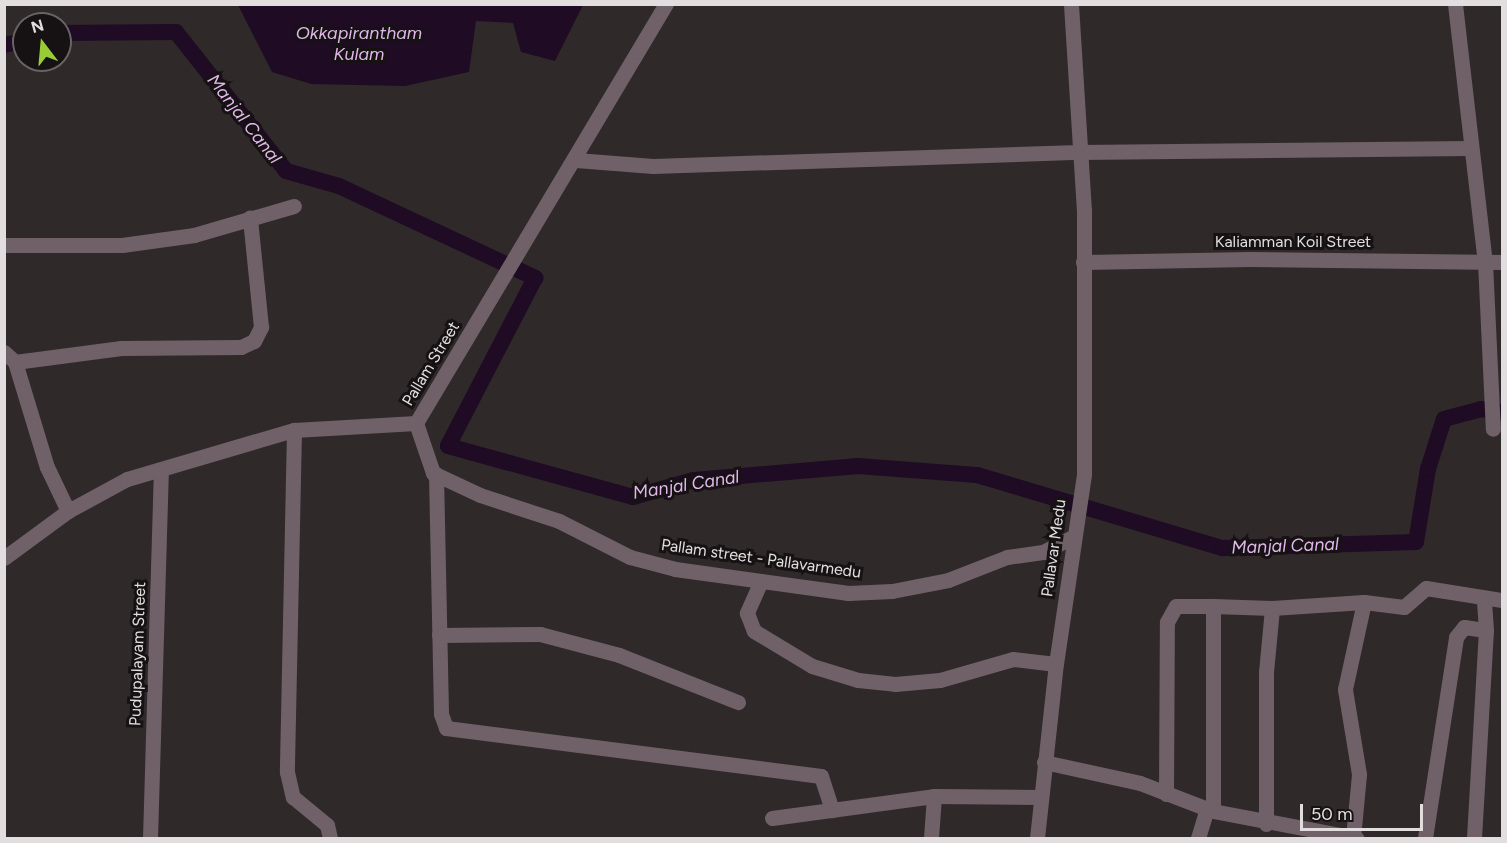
<!DOCTYPE html>
<html>
<head>
<meta charset="utf-8">
<style>
	body { margin:0 }
	#map { position:relative; width:1507px; height:843px; overflow:hidden; background:#30292a; font-family:Figtree,sans-serif }
	div>[style] { position:absolute }
	.water>* { inset:0; background:#1f0b23 }
	.canal>* { height:16px; margin:-8px; padding:0 8px; transform-origin:8px; border-radius:8px; background:#1f0b23 }
	.minor>* { height:15px; margin:-7.5px; padding:0 7.5px; transform-origin:7.5px; border-radius:7.5px; background:#706169 }
	.tertiary>* { height:15px; margin:-7.5px; padding:0 7.5px; transform-origin:7.5px; border-radius:7.5px; background:#706169 }
	span { translate:-50% -50%; white-space:nowrap; text-align:center; line-height:1.15; -webkit-text-stroke:6px #161213; paint-order:stroke }
	.street-label { font-size:16px; color:#e2ddde }
	.water-label { font-size:18px; color:#e1b7ea; font-style:italic }
	.frame { position:absolute; inset:0; border:6px solid #e2ddde; pointer-events:none }
	.north { position:absolute; left:12px; top:12px; width:60px; height:60px; box-sizing:border-box; background:#161213; border:2px solid #686364; border-radius:50%; rotate:344deg; font-size:16px; font-weight:700; line-height:24px; text-align:center; color:#e2ddde }
	.north::after { content:''; display:block; margin:auto; width:21px; height:27px; background:#99cb36; clip-path:polygon(50% 0,100% 100%,50% 72%,0 100%) }
	.scale { position:absolute; left:1300px; top:804px; width:123px; height:27px; box-sizing:border-box; border:3px solid #e2ddde; border-top:0; padding-left:8px; font-size:18px; line-height:21px; white-space:nowrap; color:#e2ddde; -webkit-text-stroke:4px #161213; paint-order:stroke }
</style>
</head>
<body>
<div id="map">
	<div class="water">
		<div style="clip-path:polygon(238px 5px,583px 5px,555px 61px,521px 52px,513px 23px,476px 21px,469px 72px,405px 86px,311px 84px,272px 72px)"></div>
	</div>
	<div class="canal">
		<div style="left:60px;top:33px;width:116px;rotate:-0.5deg"></div>
		<div style="left:176px;top:32px;width:177px;rotate:51.6deg"></div>
		<div style="left:286px;top:171px;width:55px;rotate:15.8deg"></div>
		<div style="left:339px;top:186px;width:217px;rotate:25.1deg"></div>
		<div style="left:535px;top:278px;width:189px;rotate:117.4deg"></div>
		<div style="left:448px;top:446px;width:192px;rotate:15.4deg"></div>
		<div style="left:633px;top:497px;width:63px;rotate:-15.6deg"></div>
		<div style="left:694px;top:480px;width:165px;rotate:-4.9deg"></div>
		<div style="left:858px;top:466px;width:119px;rotate:4.3deg"></div>
		<div style="left:977px;top:475px;width:256px;rotate:16.6deg"></div>
		<div style="left:1222px;top:548px;width:194px;rotate:-1.8deg"></div>
		<div style="left:1416px;top:542px;width:74px;rotate:-80.7deg"></div>
		<div style="left:1428px;top:469px;width:52px;rotate:-72.3deg"></div>
		<div style="left:1444px;top:419px;width:38px;rotate:-15deg"></div>
		<div style="left:1481px;top:409px;width:21px;rotate:8deg"></div>
		<div style="left:4px;top:45px;width:20px;rotate:-11deg"></div>
	</div>
	<div class="minor">
		<div style="left:1455px;top:4px;width:260px;rotate:83.4deg"></div>
		<div style="left:1485px;top:262px;width:167px;rotate:87.3deg"></div>
		<div style="left:576px;top:160px;width:77px;rotate:4.5deg"></div>
		<div style="left:653px;top:166px;width:426px;rotate:-1.9deg"></div>
		<div style="left:1079px;top:152px;width:392px;rotate:-0.6deg"></div>
		<div style="left:4px;top:245px;width:118px"></div>
		<div style="left:122px;top:245px;width:73px;rotate:-7.9deg"></div>
		<div style="left:194px;top:235px;width:104px;rotate:-16.2deg"></div>
		<div style="left:4px;top:352px;width:15px;rotate:42deg"></div>
		<div style="left:15px;top:362px;width:107px;rotate:-7.5deg"></div>
		<div style="left:121px;top:348px;width:120px;rotate:-0.5deg"></div>
		<div style="left:241px;top:347px;width:14px;rotate:-25deg"></div>
		<div style="left:254px;top:341px;width:16px;rotate:-63deg"></div>
		<div style="left:261px;top:327px;width:110px;rotate:-95.8deg"></div>
		<div style="left:15px;top:362px;width:110px;rotate:73.1deg"></div>
		<div style="left:47px;top:467px;width:49px;rotate:64.5deg"></div>
		<div style="left:416px;top:423px;width:53px;rotate:71.2deg"></div>
		<div style="left:433px;top:473px;width:52px;rotate:25.1deg"></div>
		<div style="left:480px;top:495px;width:83px;rotate:18.2deg"></div>
		<div style="left:559px;top:521px;width:80px;rotate:26.9deg"></div>
		<div style="left:630px;top:557px;width:47px;rotate:14.9deg"></div>
		<div style="left:675px;top:569px;width:175px;rotate:7.9deg"></div>
		<div style="left:848px;top:593px;width:44px;rotate:-2.6deg"></div>
		<div style="left:892px;top:591px;width:57px;rotate:-11.1deg"></div>
		<div style="left:948px;top:580px;width:63px;rotate:-21.3deg"></div>
		<div style="left:1007px;top:557px;width:36px;rotate:-8deg"></div>
		<div style="left:1043px;top:552px;width:34px;rotate:-27deg"></div>
		<div style="left:294px;top:430px;width:342px;rotate:91.2deg"></div>
		<div style="left:287px;top:772px;width:26px;rotate:77deg"></div>
		<div style="left:293px;top:797px;width:44px;rotate:39.5deg"></div>
		<div style="left:327px;top:825px;width:13px;rotate:77deg"></div>
		<div style="left:436px;top:474px;width:240px;rotate:88.8deg"></div>
		<div style="left:441px;top:714px;width:15px;rotate:70deg"></div>
		<div style="left:446px;top:728px;width:378px;rotate:7.3deg"></div>
		<div style="left:821px;top:776px;width:36px;rotate:72deg"></div>
		<div style="left:4px;top:558px;width:79px;rotate:-36.3deg"></div>
		<div style="left:68px;top:511px;width:67px;rotate:-28.5deg"></div>
		<div style="left:127px;top:479px;width:174px;rotate:-16.4deg"></div>
		<div style="left:294px;top:430px;width:122px;rotate:-3.3deg"></div>
		<div style="left:416px;top:423px;width:488px;rotate:-59.2deg"></div>
		<div style="left:761px;top:581px;width:35px;rotate:114deg"></div>
		<div style="left:747px;top:613px;width:19px;rotate:69deg"></div>
		<div style="left:754px;top:631px;width:68px;rotate:31.1deg"></div>
		<div style="left:812px;top:666px;width:48px;rotate:16.9deg"></div>
		<div style="left:858px;top:680px;width:37px;rotate:6deg"></div>
		<div style="left:895px;top:684px;width:45px;rotate:-5.1deg"></div>
		<div style="left:940px;top:680px;width:76px;rotate:-16deg"></div>
		<div style="left:1013px;top:659px;width:43px;rotate:6.6deg"></div>
		<div style="left:439px;top:635px;width:101px;rotate:-0.6deg"></div>
		<div style="left:540px;top:634px;width:82px;rotate:14.9deg"></div>
		<div style="left:619px;top:655px;width:128px;rotate:21.6deg"></div>
		<div style="left:1044px;top:762px;width:98px;rotate:12.3deg"></div>
		<div style="left:1140px;top:783px;width:78px;rotate:21deg"></div>
		<div style="left:1213px;top:811px;width:146px;rotate:10.7deg"></div>
		<div style="left:1166px;top:794px;width:172px;rotate:-89.7deg"></div>
		<div style="left:1167px;top:622px;width:18px;rotate:-61deg"></div>
		<div style="left:1176px;top:606px;width:37px"></div>
		<div style="left:1213px;top:811px;width:205px;rotate:-90deg"></div>
		<div style="left:1213px;top:606px;width:59px;rotate:1.9deg"></div>
		<div style="left:1272px;top:608px;width:92px;rotate:-3.7deg"></div>
		<div style="left:1364px;top:602px;width:40px;rotate:7.1deg"></div>
		<div style="left:1404px;top:607px;width:29px;rotate:-41deg"></div>
		<div style="left:1426px;top:588px;width:77px;rotate:9deg"></div>
		<div style="left:772px;top:818px;width:163px;rotate:-7.7deg"></div>
		<div style="left:1266px;top:824px;width:152px;rotate:-90deg"></div>
		<div style="left:1266px;top:672px;width:64px;rotate:-84.6deg"></div>
		<div style="left:150px;top:838px;width:368px;rotate:-88.3deg"></div>
		<div style="left:931px;top:838px;width:42px;rotate:-85.9deg"></div>
		<div style="left:934px;top:796px;width:107px;rotate:0.5deg"></div>
		<div style="left:1198px;top:838px;width:30px;rotate:-73deg"></div>
		<div style="left:1353px;top:838px;width:64px;rotate:-84.6deg"></div>
		<div style="left:1359px;top:774px;width:86px;rotate:-99.4deg"></div>
		<div style="left:1345px;top:689px;width:89px;rotate:-77.7deg"></div>
		<div style="left:1425px;top:838px;width:203px;rotate:-81.2deg"></div>
		<div style="left:1456px;top:637px;width:13px;rotate:-51deg"></div>
		<div style="left:1464px;top:627px;width:22px;rotate:8deg"></div>
		<div style="left:1474px;top:838px;width:208px;rotate:-86.7deg"></div>
		<div style="left:1486px;top:630px;width:32px;rotate:-94deg"></div>
	</div>
	<div class="tertiary">
		<div style="left:1083px;top:262px;width:168px;rotate:-1deg"></div>
		<div style="left:1251px;top:259px;width:251px;rotate:0.7deg"></div>
		<div style="left:1037px;top:838px;width:175px;rotate:-83.8deg"></div>
		<div style="left:1056px;top:664px;width:192px;rotate:-81.6deg"></div>
		<div style="left:1084px;top:474px;width:263px;rotate:-90deg"></div>
		<div style="left:1084px;top:211px;width:207px;rotate:-93.6deg"></div>
	</div>
	<div class="street-label">
		<span style="left:1293px;top:242px">Kaliamman Koil Street</span>
		<span style="left:431px;top:364px;rotate:-59deg">Pallam Street</span>
		<span style="left:1054px;top:548px;rotate:-82deg">Pallavar Medu</span>
		<span style="left:761px;top:559px;rotate:8deg">Pallam street - Pallavarmedu</span>
		<span style="left:138px;top:654px;rotate:-88deg">Pudupalayam Street</span>
	</div>
	<div class="water-label">
		<span style="left:359px;top:44px">Okkapirantham<br>Kulam</span>
		<span style="left:244px;top:119px;rotate:52deg">Manjal Canal</span>
		<span style="left:686px;top:485px;rotate:-9deg">Manjal Canal</span>
		<span style="left:1285px;top:546px;rotate:-2deg">Manjal Canal</span>
	</div>
	<div class="frame"></div>
	<div class="north">N</div>
	<div class="scale">50 m</div>
</div>
</body>
</html>
